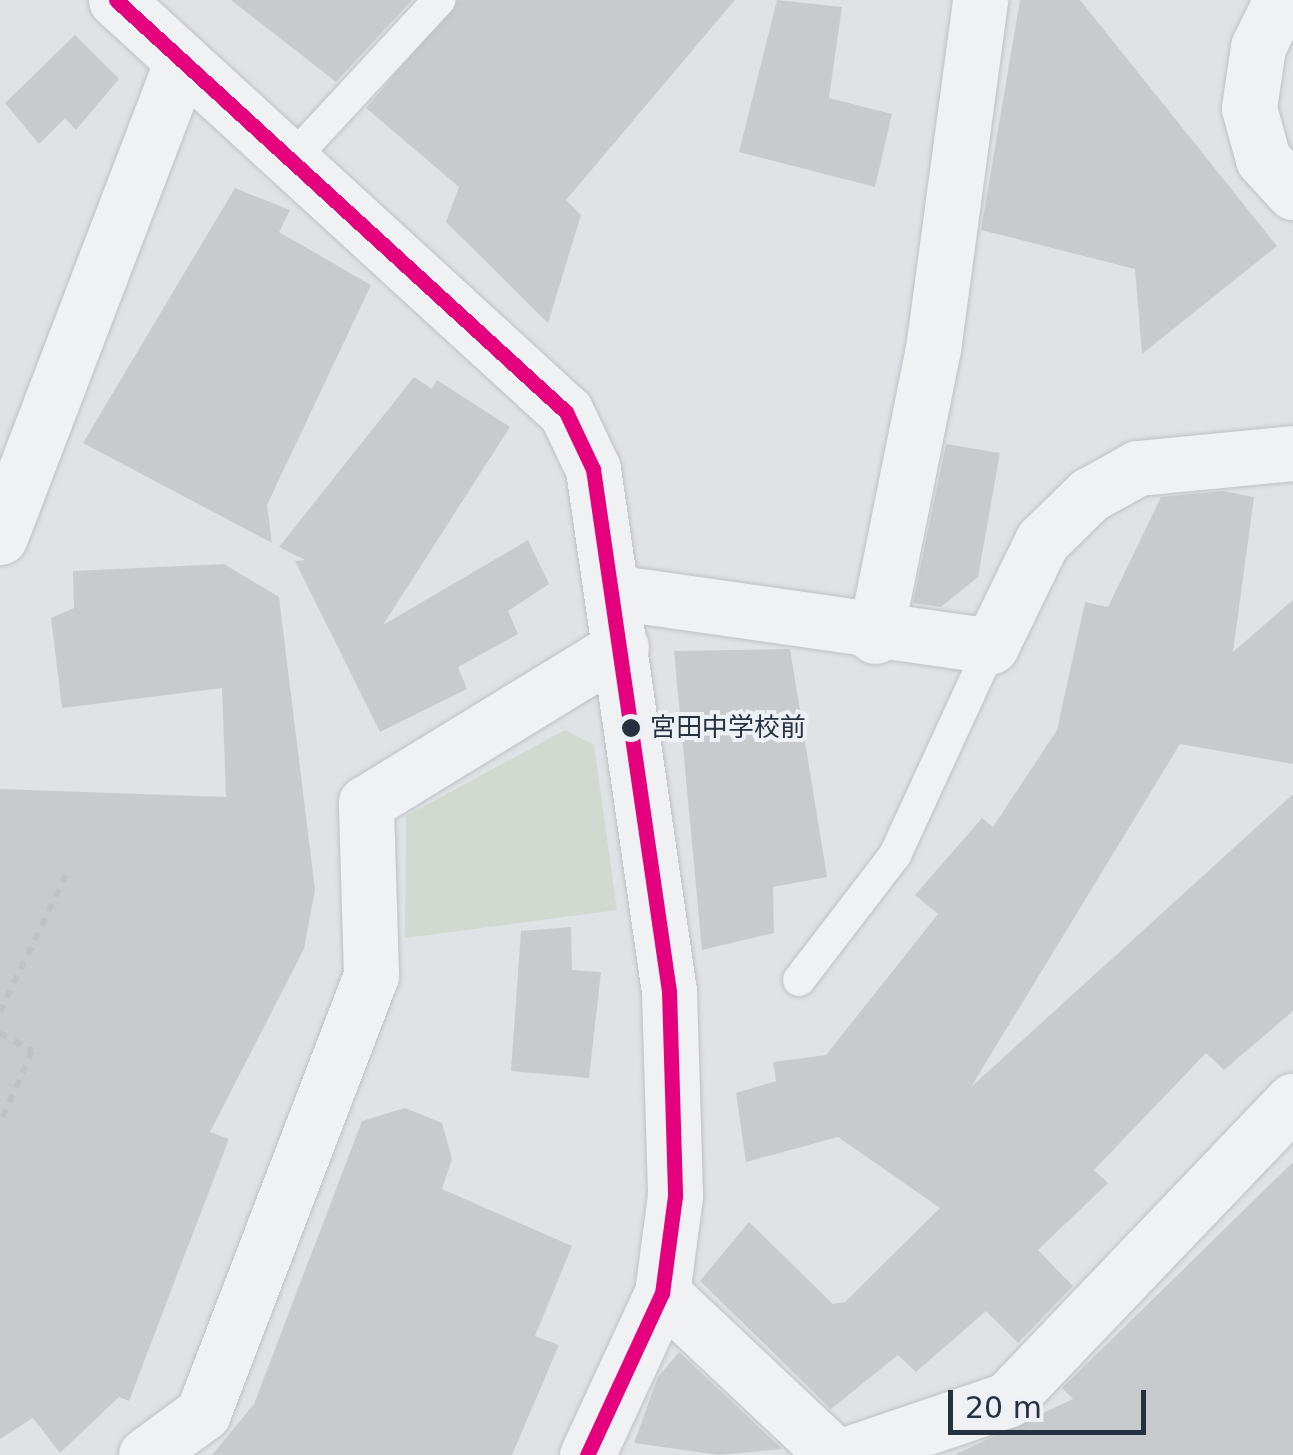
<!DOCTYPE html>
<html>
<head>
<meta charset="utf-8">
<style>
	body { margin:0 }
	#map { position:relative; width:1293px; height:1455px; overflow:hidden; background:#e0e3e6; font-family:"DejaVu Sans","Noto Sans JP",sans-serif }
	div>[style] { position:absolute }
	.green>* { inset:0; background:#d1d9d1 }
	.building>* { inset:0; background:#c8cbce }
	.path>* { height:6px; margin-top:-3px; transform-origin:0; background:repeating-linear-gradient(90deg,#bfc1c6 0 8px,transparent 0 16px) }
	.roads { filter:drop-shadow(0 0 2px #bec1c4) drop-shadow(0 0 2px #bec1c4) }
	.service>* { height:32px; margin:-16px; padding:0 16px; transform-origin:16px; border-radius:16px; background:#f0f1f2 }
	.minor>* { height:55px; margin:-27.5px; padding:0 27.5px; transform-origin:27.5px; border-radius:27.5px; background:#f0f1f2 }
	.bus-1>* { height:15px; margin:-7.5px; padding:0 7.5px; transform-origin:7.5px; border-radius:7.5px; background:#e5007d }
	.dots>* { width:28px; height:28px; translate:-50% -50%; box-sizing:border-box; border:5px solid #edf1f5; border-radius:50% }
	span { translate:-50% -50%; white-space:nowrap; text-align:center; line-height:1.15; -webkit-text-stroke:8px #edf1f5; paint-order:stroke }
	.bus-label { font-size:26px; color:#27303e }
	.left { translate:0 -50%; text-align:left }
	.scale { position:absolute; left:948px; top:1390px; width:198px; height:45px; box-sizing:border-box; border:5px solid #27303e; border-top:0; padding-left:12px; font-size:30px; line-height:35px; white-space:nowrap; color:#27303e; -webkit-text-stroke:8px #edf1f5; paint-order:stroke }
</style>
</head>
<body>
<div id="map">
	<div class="green">
		<div style="clip-path:polygon(565px 730px,594px 745px,617px 910px,405px 938px,406px 816px)"></div>
	</div>
	<div class="building">
		<div style="clip-path:polygon(231px 0,412px 0,336px 82px)"></div>
		<div style="clip-path:polygon(458px 0,735px 0,566px 200px,581px 215px,548px 323px,446px 222px,459px 187px,366px 108px)"></div>
		<div style="clip-path:polygon(777px 0,842px 7px,829px 98px,892px 114px,875px 187px,739px 152px)"></div>
		<div style="clip-path:polygon(1020px 0,1080px 0,1277px 246px,1142px 354px,1135px 269px,981px 230px)"></div>
		<div style="clip-path:polygon(75px 35px,119px 79px,76px 130px,65px 118px,39px 144px,5px 103px)"></div>
		<div style="clip-path:polygon(235px 188px,290px 210px,279px 232px,371px 285px,267px 505px,272px 543px,83px 443px)"></div>
		<div style="clip-path:polygon(414px 377px,432px 389px,437px 380px,510px 427px,383px 625px,528px 540px,549px 584px,508px 611px,518px 634px,458px 667px,467px 689px,380px 732px,295px 561px,305px 560px,279px 547px)"></div>
		<div style="clip-path:polygon(946px 444px,1000px 453px,978px 577px,941px 607px,913px 603px)"></div>
		<div style="clip-path:polygon(1223px 491px,1254px 497px,1233px 652px,1293px 600px,1293px 764px,1180px 744px,971px 1087px,1293px 794px,1293px 1011px,1224px 1070px,1206px 1053px,1094px 1170px,1108px 1183px,1038px 1250px,1073px 1286px,1018px 1343px,986px 1311px,916px 1372px,898px 1355px,831px 1409px,700px 1281px,749px 1222px,833px 1304px,845px 1302px,940px 1208px,838px 1137px,746px 1162px,736px 1093px,776px 1081px,773px 1062px,826px 1055px,938px 914px,915px 895px,982px 818px,993px 827px,1057px 730px,1085px 602px,1108px 607px,1161px 497px)"></div>
		<div style="clip-path:polygon(224px 564px,279px 597px,315px 890px,304px 949px,210px 1132px,229px 1139px,129px 1401px,119px 1397px,60px 1453px,33px 1418px,0 1439px,0 789px,226px 797px,222px 688px,62px 708px,51px 618px,74px 608px,73px 571px)"></div>
		<div style="clip-path:polygon(790px 649px,827px 877px,773px 887px,774px 933px,702px 950px,674px 651px)"></div>
		<div style="clip-path:polygon(571px 927px,572px 970px,601px 972px,589px 1078px,511px 1071px,521px 931px)"></div>
		<div style="clip-path:polygon(405px 1108px,442px 1123px,452px 1159px,442px 1189px,572px 1246px,535px 1336px,559px 1345px,512px 1455px,212px 1455px,254px 1404px,362px 1121px)"></div>
		<div style="clip-path:polygon(1293px 1162px,1293px 1455px,954px 1455px,1073px 1399px,1062px 1388px)"></div>
		<div style="clip-path:polygon(679px 1352px,782px 1449px,719px 1455px,634px 1443px,658px 1377px)"></div>
	</div>
	<div class="path">
		<div style="left:0;top:1012px;width:152px;rotate:-64.3deg"></div>
		<div style="left:0;top:1033px;width:37px;rotate:29deg"></div>
		<div style="left:32px;top:1051px;width:79px;rotate:114deg"></div>
	</div>
	<div class="roads">
		<div class="service">
			<div style="left:292px;top:159px;width:217px;rotate:-47.2deg"></div>
			<div style="left:799px;top:980px;width:158px;rotate:-52.5deg"></div>
			<div style="left:895px;top:855px;width:230px;rotate:-65.3deg"></div>
		</div>
		<div class="minor">
			<div style="left:116px;top:0;width:610px;rotate:42.48deg"></div>
			<div style="left:566px;top:412px;width:63px;rotate:64.7deg"></div>
			<div style="left:593px;top:469px;width:528px;rotate:81.72deg"></div>
			<div style="left:669px;top:991px;width:205px;rotate:88.3deg"></div>
			<div style="left:675px;top:1196px;width:98px;rotate:97.6deg"></div>
			<div style="left:662px;top:1293px;width:179px;rotate:114.8deg"></div>
			<div style="left:1281px;top:0;width:52px;rotate:116.1deg"></div>
			<div style="left:1258px;top:47px;width:62px;rotate:98.4deg"></div>
			<div style="left:1249px;top:108px;width:53px;rotate:74.6deg"></div>
			<div style="left:1263px;top:159px;width:45px;rotate:47.7deg"></div>
			<div style="left:0;top:537px;width:510px;rotate:-69.08deg"></div>
			<div style="left:613px;top:592px;width:382px;rotate:8.1deg"></div>
			<div style="left:991px;top:646px;width:117px;rotate:-64.1deg"></div>
			<div style="left:1042px;top:541px;width:66px;rotate:-44.4deg"></div>
			<div style="left:1089px;top:495px;width:56px;rotate:-28.9deg"></div>
			<div style="left:1138px;top:468px;width:156px;rotate:-5.5deg"></div>
			<div style="left:875px;top:636px;width:293px;rotate:-78.6deg"></div>
			<div style="left:933px;top:349px;width:352px;rotate:-82.3deg"></div>
			<div style="left:662px;top:1293px;width:236px;rotate:43.3deg"></div>
			<div style="left:146px;top:1455px;width:71px;rotate:-36.4deg"></div>
			<div style="left:203px;top:1413px;width:469px;rotate:-69deg"></div>
			<div style="left:371px;top:975px;width:172px;rotate:-91.7deg"></div>
			<div style="left:366px;top:803px;width:299px;rotate:-31.5deg"></div>
			<div style="left:845px;top:1455px;width:171px;rotate:-18.8deg"></div>
			<div style="left:1007px;top:1400px;width:414px;rotate:-46.3deg"></div>
		</div>
	</div>
	<div class="bus-1">
		<div style="left:116px;top:0;width:610px;rotate:42.48deg"></div>
		<div style="left:566px;top:412px;width:63px;rotate:64.7deg"></div>
		<div style="left:593px;top:469px;width:528px;rotate:81.72deg"></div>
		<div style="left:669px;top:991px;width:205px;rotate:88.3deg"></div>
		<div style="left:675px;top:1196px;width:98px;rotate:97.6deg"></div>
		<div style="left:662px;top:1293px;width:179px;rotate:114.8deg"></div>
	</div>
	<div class="dots">
		<div style="left:631px;top:728px;background:#27303e"></div>
	</div>
	<div class="bus-label">
		<span class="left" style="left:650px;top:728px">宮田中学校前</span>
	</div>
	<div class="scale">20 m</div>
</div>
</body>
</html>
